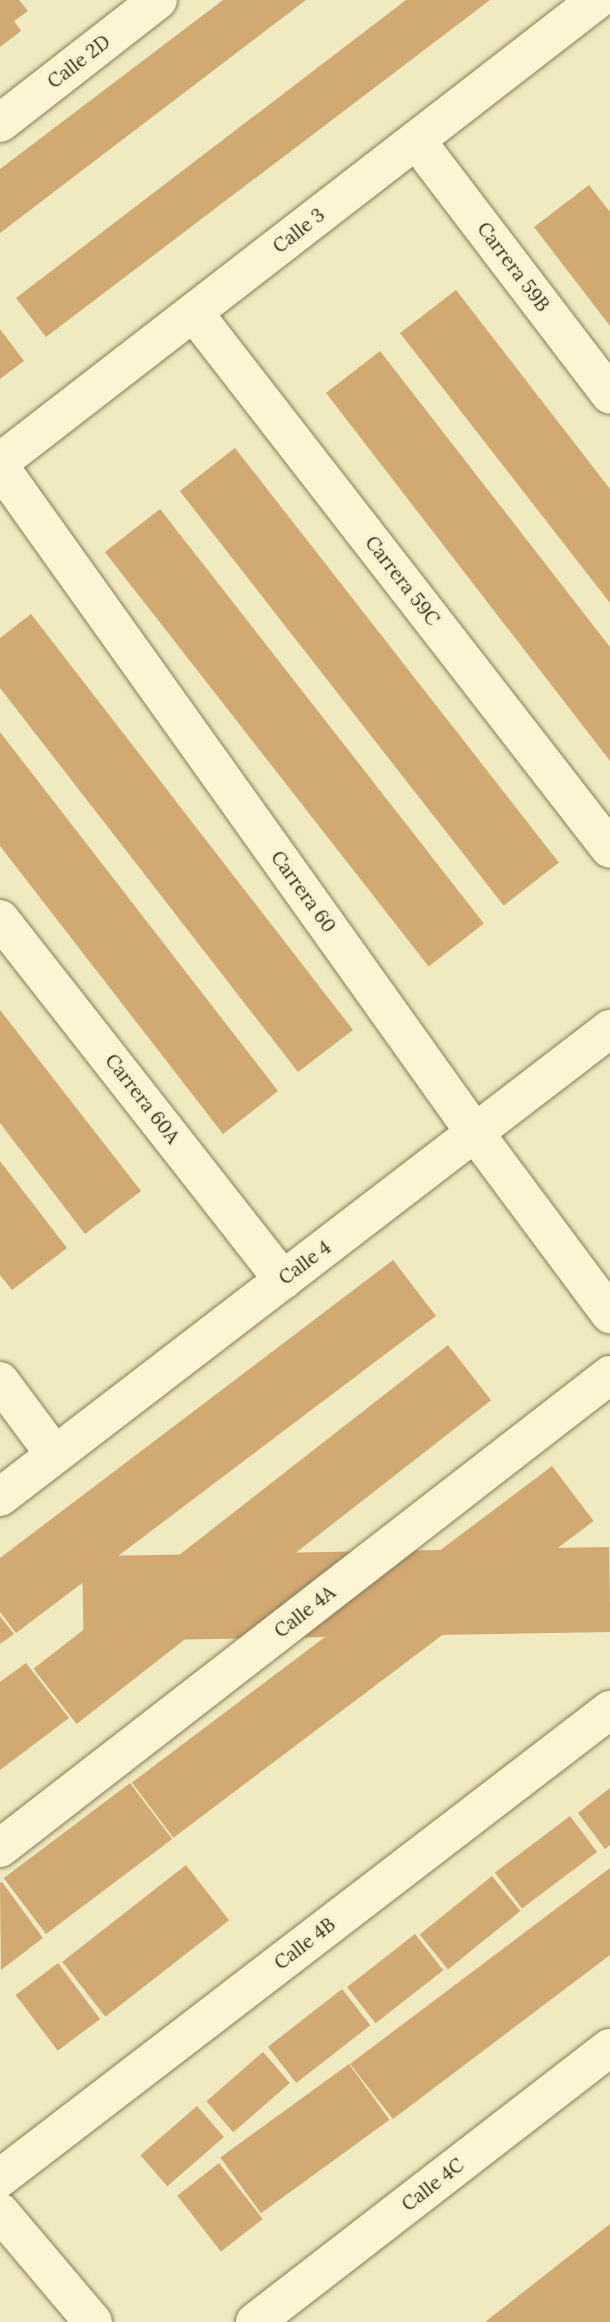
<!DOCTYPE html>
<html>
<head>
<meta charset="utf-8">
<style>
	body { margin:0 }
	#map { position:relative; width:610px; height:2322px; overflow:hidden; background:#f0eac0; font-family:Lora,serif }
	div>[style] { position:absolute }
	.building>* { inset:0; background:#d1a973; transform-origin:0 0 }
	.roads { filter:drop-shadow(0 0 2px #8a7a57) drop-shadow(0 0 2px #8a7a57) }
	.minor>* { height:38px; margin:-19px; padding:0 19px; transform-origin:19px; border-radius:19px; background:#fbf5d3 }
	span { translate:-50% -50%; white-space:nowrap; text-align:center; line-height:1.15; -webkit-text-stroke:5px #f7f2d0; paint-order:stroke }
	.street-label { font-size:19px; color:#392f1c }
</style>
</head>
<body>
<div id="map">
	<div class="building">
		<div style="clip-path:polygon(0 0,19px 0,28px 11px,14px 21px,21px 31px,0 47px)"></div>
		<div style="clip-path:polygon(223px 0,306px 0,0 233px,0 169px)"></div>
		<div style="clip-path:polygon(406px 0,490px 0,46px 337px,16px 298px)"></div>
		<div style="clip-path:polygon(589px 185px,610px 212px,610px 326px,534px 227px)"></div>
		<div style="clip-path:polygon(456px 290px,610px 489px,610px 603px,400px 333px)"></div>
		<div style="clip-path:polygon(0 329px,24px 361px,0 379px)"></div>
		<div style="clip-path:polygon(380px 351px,610px 647px,610px 761px,326px 393px)"></div>
		<div style="left:235px;top:448px;width:526px;height:70px;rotate:52deg"></div>
		<div style="left:160px;top:509px;width:526px;height:70px;rotate:52deg"></div>
		<div style="clip-path:polygon(31px 614px,353px 1030px,298px 1072px,0 688px,0 638px)"></div>
		<div style="clip-path:polygon(0 732px,278px 1091px,223px 1134px,0 846px)"></div>
		<div style="clip-path:polygon(0 1010px,141px 1191px,85px 1234px,0 1123px)"></div>
		<div style="clip-path:polygon(0 1161px,67px 1248px,12px 1290px,0 1275px)"></div>
		<div style="clip-path:polygon(393px 1260px,436px 1316px,16px 1633px,0 1612px,0 1558px)"></div>
		<div style="left:448px;top:1345px;width:70px;height:526px;rotate:52deg"></div>
		<div style="left:552px;top:1466px;width:69px;height:526px;rotate:53deg"></div>
		<div style="left:609px;top:1547px;width:85px;height:527px;rotate:89deg"></div>
		<div style="clip-path:polygon(0 1616px,14px 1634px,0 1644px)"></div>
		<div style="clip-path:polygon(26px 1663px,69px 1718px,0 1770px,0 1682px)"></div>
		<div style="left:130px;top:1783px;width:70px;height:158px;rotate:53deg"></div>
		<div style="clip-path:polygon(610px 1788px,610px 1845px,605px 1849px,578px 1813px)"></div>
		<div style="left:570px;top:1816px;width:45px;height:94px;rotate:53deg"></div>
		<div style="left:186px;top:1865px;width:70px;height:157px;rotate:52deg"></div>
		<div style="clip-path:polygon(610px 1868px,610px 1955px,393px 2119px,350px 2064px)"></div>
		<div style="left:492px;top:1876px;width:45px;height:93px;rotate:51deg"></div>
		<div style="clip-path:polygon(2px 1882px,43px 1938px,1px 1970px,0 1883px)"></div>
		<div style="left:415px;top:1934px;width:46px;height:86px;rotate:52deg"></div>
		<div style="left:58px;top:1963px;width:70px;height:53px;rotate:53deg"></div>
		<div style="left:342px;top:1989px;width:46px;height:94px;rotate:52deg"></div>
		<div style="left:263px;top:2052px;width:41px;height:75px;rotate:49deg"></div>
		<div style="left:349px;top:2064px;width:69px;height:159px;rotate:54deg"></div>
		<div style="left:197px;top:2106px;width:41px;height:75px;rotate:49deg"></div>
		<div style="left:219px;top:2163px;width:71px;height:53px;rotate:52deg"></div>
		<div style="clip-path:polygon(610px 2224px,610px 2322px,485px 2322px)"></div>
	</div>
	<div class="roads">
		<div class="minor">
			<div style="left:0;top:123px;width:200px;rotate:-37.9deg"></div>
			<div style="left:416px;top:140px;width:320px;rotate:52.7deg"></div>
			<div style="left:194px;top:313px;width:678px;rotate:52.18deg"></div>
			<div style="left:0;top:462px;width:755px;rotate:-37.74deg"></div>
			<div style="left:0;top:467px;width:818px;rotate:54.5deg"></div>
			<div style="left:475px;top:1133px;width:226px;rotate:53.3deg"></div>
			<div style="left:0;top:919px;width:459px;rotate:51.9deg"></div>
			<div style="left:0;top:1381px;width:92px;rotate:53.4deg"></div>
			<div style="left:0;top:1497px;width:769px;rotate:-37.5deg"></div>
			<div style="left:0;top:1848px;width:772px;rotate:-37.79deg"></div>
			<div style="left:0;top:2178px;width:769px;rotate:-37.5deg"></div>
			<div style="left:0;top:2212px;width:144px;rotate:49.8deg"></div>
			<div style="left:255px;top:2322px;width:448px;rotate:-37.7deg"></div>
		</div>
	</div>
	<div class="street-label">
		<span style="left:79px;top:62px;rotate:-38deg">Calle 2D</span>
		<span style="left:299px;top:231px;rotate:-38deg">Calle 3</span>
		<span style="left:513px;top:267px;rotate:53deg">Carrera 59B</span>
		<span style="left:402px;top:581px;rotate:52deg">Carrera 59C</span>
		<span style="left:303px;top:892px;rotate:54deg">Carrera 60</span>
		<span style="left:142px;top:1099px;rotate:52deg">Carrera 60A</span>
		<span style="left:305px;top:1263px;rotate:-37deg">Calle 4</span>
		<span style="left:305px;top:1612px;rotate:-38deg">Calle 4A</span>
		<span style="left:305px;top:1944px;rotate:-38deg">Calle 4B</span>
		<span style="left:433px;top:2185px;rotate:-38deg">Calle 4C</span>
	</div>
</div>
</body>
</html>
